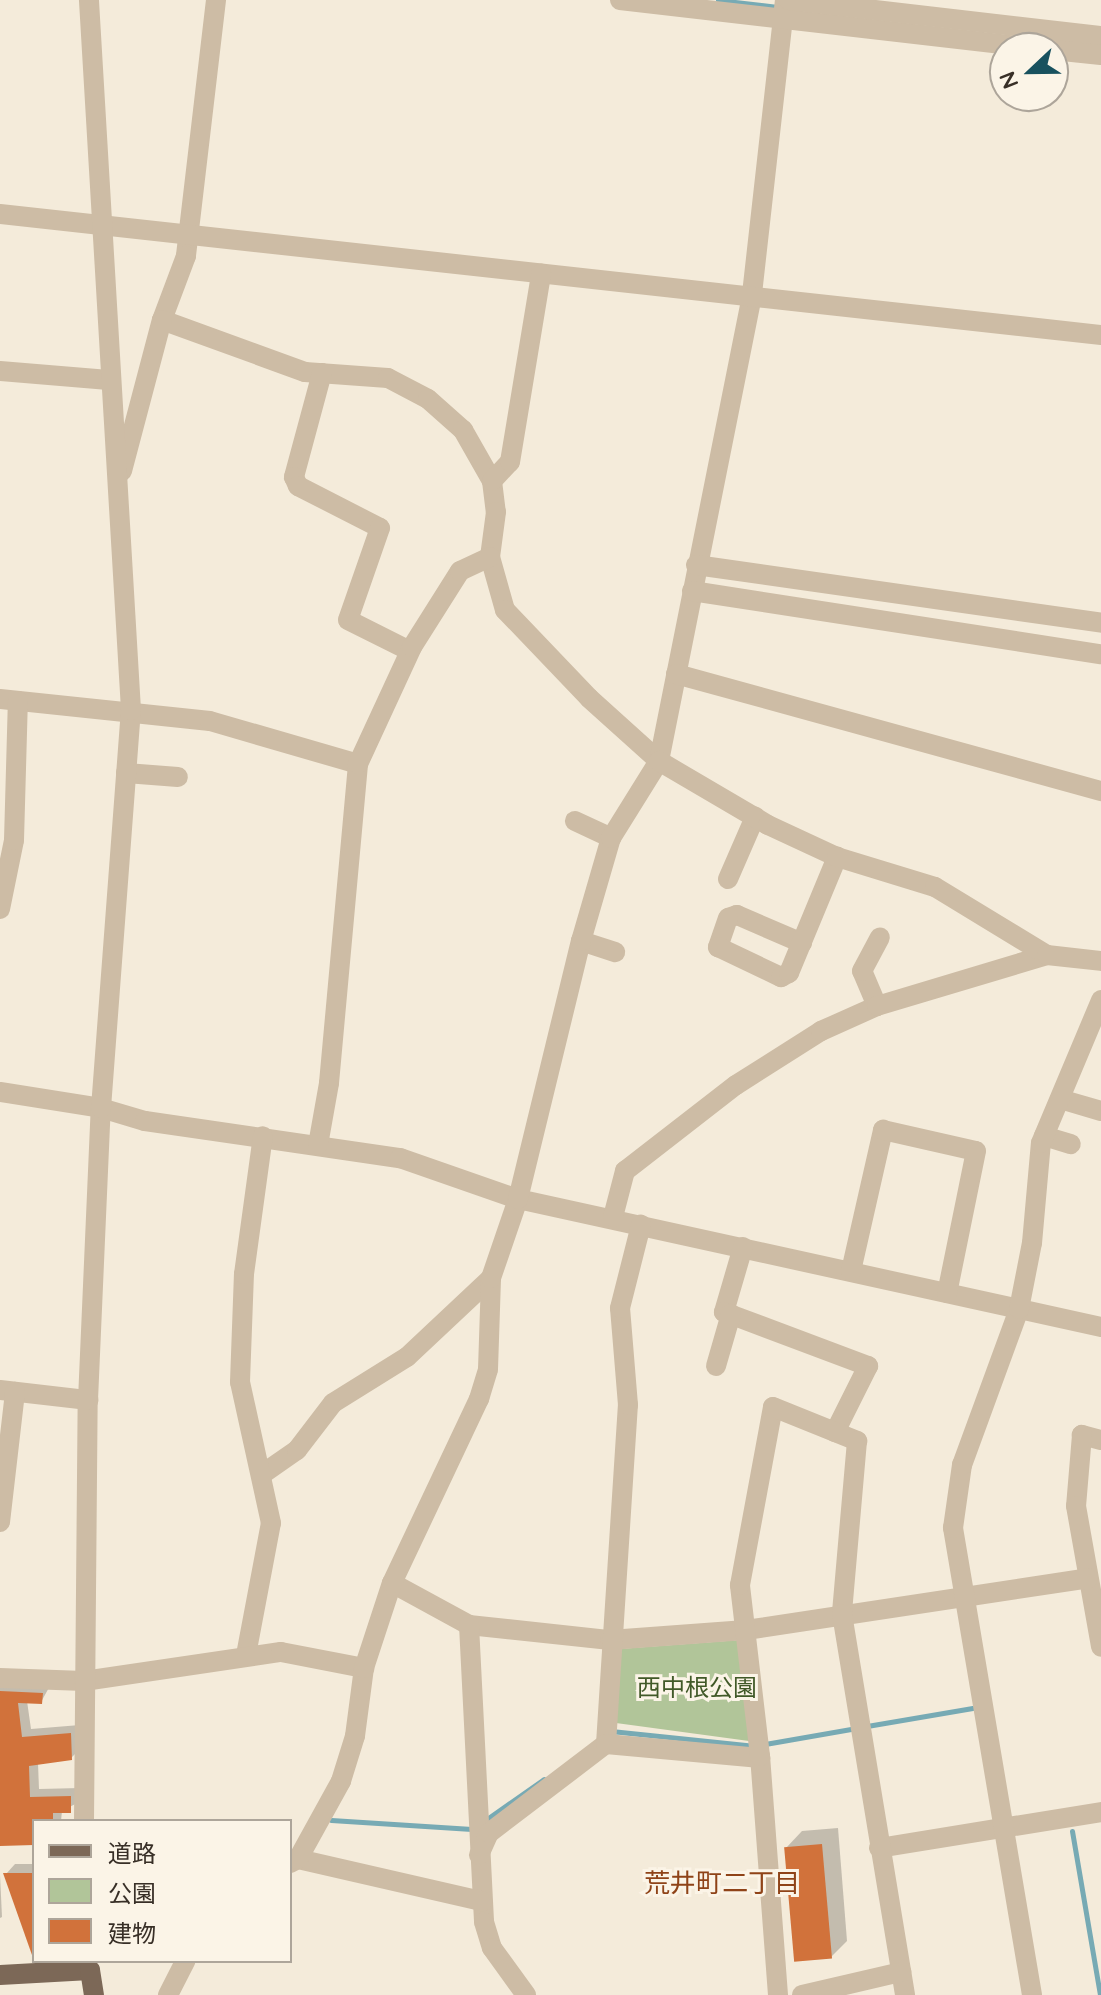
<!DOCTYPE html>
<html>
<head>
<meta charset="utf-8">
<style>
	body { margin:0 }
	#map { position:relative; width:1101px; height:1995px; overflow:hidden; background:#f4ebda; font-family:Quicksand,"Noto Sans JP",sans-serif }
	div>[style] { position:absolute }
	.green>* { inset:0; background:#b1c599 }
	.shadow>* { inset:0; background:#0003 }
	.stream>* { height:5px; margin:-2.5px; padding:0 2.5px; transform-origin:2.5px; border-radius:2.5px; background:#77aab4 }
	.building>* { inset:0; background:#d1723b; transform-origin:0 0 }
	.minor>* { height:20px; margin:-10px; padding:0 10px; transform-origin:10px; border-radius:10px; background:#cdbca5 }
	.major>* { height:20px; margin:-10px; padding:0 10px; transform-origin:10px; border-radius:10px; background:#7c6857 }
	span { translate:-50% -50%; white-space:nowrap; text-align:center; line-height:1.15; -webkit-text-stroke:6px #fbf4e7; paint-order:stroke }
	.park-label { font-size:24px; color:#415928 }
	.neighbourhood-label { font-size:26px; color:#8f4318 }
	.legend { position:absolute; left:32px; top:1819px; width:260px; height:144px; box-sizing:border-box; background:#fbf4e7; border:2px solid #ada59a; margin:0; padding:10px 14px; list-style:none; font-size:24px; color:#382f27 }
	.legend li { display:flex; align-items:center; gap:16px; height:40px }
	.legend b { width:40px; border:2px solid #ada59a }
	.north { position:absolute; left:989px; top:32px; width:80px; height:80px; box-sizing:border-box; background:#fbf4e7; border:2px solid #ada59a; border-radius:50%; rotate:248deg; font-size:22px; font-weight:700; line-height:32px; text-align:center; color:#382f27 }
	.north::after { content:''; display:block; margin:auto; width:28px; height:36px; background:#18515e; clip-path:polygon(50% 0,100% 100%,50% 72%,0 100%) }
</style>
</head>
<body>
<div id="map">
	<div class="green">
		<div style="clip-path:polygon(740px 1640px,749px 1741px,616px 1723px,619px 1649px)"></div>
	</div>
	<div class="shadow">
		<div style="clip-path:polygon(0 1682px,51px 1684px,41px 1702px,27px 1701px,31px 1729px,80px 1725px,80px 1749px,71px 1758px,38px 1763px,39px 1789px,80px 1788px,79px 1802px,62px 1811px,61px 1821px,34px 1821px,34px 1843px,0 1844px)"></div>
		<div style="clip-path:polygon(838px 1828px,847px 1941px,831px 1957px,786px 1848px,802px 1831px)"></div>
		<div style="clip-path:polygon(15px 1864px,34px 1864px,34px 1948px,6px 1874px)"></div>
		<div style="clip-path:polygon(0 1875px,2px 1917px,0 1918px)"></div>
	</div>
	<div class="stream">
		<div style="left:718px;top:0;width:60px;rotate:6.7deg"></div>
		<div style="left:867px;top:1726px;width:107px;rotate:-9.7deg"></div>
		<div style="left:611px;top:1731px;width:145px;rotate:5.9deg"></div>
		<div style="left:765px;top:1744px;width:93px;rotate:-9.9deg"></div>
		<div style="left:331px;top:1820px;width:141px;rotate:3.7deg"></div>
		<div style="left:484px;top:1821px;width:73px;rotate:-35deg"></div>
		<div style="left:1072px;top:1831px;width:166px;rotate:80.3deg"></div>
	</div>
	<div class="building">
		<div style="clip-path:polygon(0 1691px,43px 1693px,42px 1704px,18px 1703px,22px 1737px,71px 1733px,72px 1760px,29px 1766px,30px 1797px,71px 1796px,71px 1813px,53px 1813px,53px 1821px,34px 1821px,34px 1845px,0 1846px)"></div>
		<div style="left:822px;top:1844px;width:115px;height:38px;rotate:85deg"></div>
		<div style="clip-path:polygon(3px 1873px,34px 1873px,34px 1954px,32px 1955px)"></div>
	</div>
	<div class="minor">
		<div style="left:216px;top:0;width:258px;rotate:96.7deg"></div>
		<div style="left:186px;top:256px;width:68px;rotate:110.6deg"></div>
		<div style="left:162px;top:320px;width:152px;rotate:20deg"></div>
		<div style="left:305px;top:372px;width:83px;rotate:4.1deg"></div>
		<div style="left:388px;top:378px;width:45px;rotate:27.7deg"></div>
		<div style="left:428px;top:399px;width:47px;rotate:41.5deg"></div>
		<div style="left:463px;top:430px;width:59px;rotate:60.4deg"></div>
		<div style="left:492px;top:481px;width:31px;rotate:83deg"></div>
		<div style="left:496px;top:512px;width:45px;rotate:97.6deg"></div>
		<div style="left:490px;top:557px;width:55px;rotate:74.2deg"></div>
		<div style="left:505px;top:610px;width:122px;rotate:46.3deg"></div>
		<div style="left:589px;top:698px;width:94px;rotate:42deg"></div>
		<div style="left:659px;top:761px;width:476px;rotate:-78.7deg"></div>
		<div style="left:752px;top:294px;width:296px;rotate:-83.6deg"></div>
		<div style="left:620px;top:0;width:420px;rotate:6.6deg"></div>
		<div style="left:789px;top:0;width:314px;rotate:6.6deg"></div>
		<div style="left:1053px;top:50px;width:48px;rotate:5.9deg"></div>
		<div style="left:0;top:214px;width:1108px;rotate:6.27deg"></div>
		<div style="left:0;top:371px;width:109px;rotate:4.7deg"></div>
		<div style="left:322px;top:373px;width:108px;rotate:105.1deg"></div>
		<div style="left:294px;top:477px;width:10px;rotate:66deg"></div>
		<div style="left:298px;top:486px;width:92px;rotate:27.1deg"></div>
		<div style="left:380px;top:528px;width:97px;rotate:109.2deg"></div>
		<div style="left:348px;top:620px;width:69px;rotate:26.6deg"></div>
		<div style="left:122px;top:471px;width:156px;rotate:-75.2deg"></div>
		<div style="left:492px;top:481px;width:26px;rotate:-47deg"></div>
		<div style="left:510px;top:462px;width:191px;rotate:-80.6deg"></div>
		<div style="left:696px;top:565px;width:409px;rotate:8.1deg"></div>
		<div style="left:692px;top:591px;width:414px;rotate:8.8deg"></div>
		<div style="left:676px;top:674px;width:441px;rotate:15.4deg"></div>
		<div style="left:0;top:699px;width:211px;rotate:6deg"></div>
		<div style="left:210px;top:721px;width:154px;rotate:16.2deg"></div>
		<div style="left:126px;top:773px;width:52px;rotate:4.4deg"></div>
		<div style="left:575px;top:821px;width:40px;rotate:25deg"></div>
		<div style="left:728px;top:879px;width:68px;rotate:-66.5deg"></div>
		<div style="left:0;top:909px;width:70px;rotate:-78.5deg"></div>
		<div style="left:14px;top:840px;width:139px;rotate:-88.4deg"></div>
		<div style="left:581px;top:941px;width:36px;rotate:18deg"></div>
		<div style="left:802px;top:943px;width:71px;rotate:-156.7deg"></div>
		<div style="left:737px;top:915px;width:9px;rotate:162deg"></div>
		<div style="left:728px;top:918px;width:31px;rotate:109deg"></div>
		<div style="left:718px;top:947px;width:70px;rotate:25.5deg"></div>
		<div style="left:781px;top:977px;width:9px;rotate:-27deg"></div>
		<div style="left:789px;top:973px;width:126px;rotate:-67.5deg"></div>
		<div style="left:877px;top:1006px;width:38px;rotate:-113deg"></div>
		<div style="left:862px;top:971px;width:38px;rotate:-62deg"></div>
		<div style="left:0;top:1092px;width:102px;rotate:9deg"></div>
		<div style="left:101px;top:1108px;width:46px;rotate:16.5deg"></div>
		<div style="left:145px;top:1121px;width:258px;rotate:8.3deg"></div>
		<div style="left:400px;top:1158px;width:125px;rotate:19.2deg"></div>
		<div style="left:518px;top:1199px;width:597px;rotate:12.38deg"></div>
		<div style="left:1060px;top:1099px;width:43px;rotate:16.3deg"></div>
		<div style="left:1044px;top:1136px;width:28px;rotate:17deg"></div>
		<div style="left:318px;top:1145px;width:63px;rotate:-79.9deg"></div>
		<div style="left:329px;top:1083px;width:320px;rotate:-84.8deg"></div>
		<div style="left:358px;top:764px;width:129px;rotate:-65.2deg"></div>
		<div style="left:412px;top:647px;width:90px;rotate:-57.7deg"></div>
		<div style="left:460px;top:571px;width:33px;rotate:-25deg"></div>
		<div style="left:613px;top:1217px;width:48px;rotate:-75.4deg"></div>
		<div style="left:625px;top:1171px;width:140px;rotate:-37.8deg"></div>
		<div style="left:736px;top:1085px;width:101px;rotate:-32.4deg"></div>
		<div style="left:821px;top:1031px;width:61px;rotate:-24.1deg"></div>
		<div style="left:877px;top:1006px;width:177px;rotate:-16.7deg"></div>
		<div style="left:743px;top:1247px;width:68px;rotate:106.3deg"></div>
		<div style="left:724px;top:1312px;width:154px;rotate:20.6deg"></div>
		<div style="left:868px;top:1366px;width:74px;rotate:116.6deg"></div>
		<div style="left:851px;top:1271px;width:145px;rotate:-77.2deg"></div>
		<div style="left:883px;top:1130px;width:95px;rotate:12.7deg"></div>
		<div style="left:976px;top:1151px;width:145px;rotate:101.5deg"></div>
		<div style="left:716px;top:1366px;width:54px;rotate:-73.9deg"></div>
		<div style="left:0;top:1390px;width:89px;rotate:6.5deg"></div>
		<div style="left:1101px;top:1440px;width:20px;rotate:-165deg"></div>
		<div style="left:1082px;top:1435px;width:71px;rotate:94.8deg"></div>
		<div style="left:1076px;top:1506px;width:143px;rotate:79.9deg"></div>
		<div style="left:261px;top:1475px;width:44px;rotate:-34.8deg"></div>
		<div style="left:297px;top:1450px;width:59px;rotate:-52.5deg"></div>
		<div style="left:333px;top:1403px;width:87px;rotate:-31.9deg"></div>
		<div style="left:407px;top:1357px;width:115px;rotate:-43.2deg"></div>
		<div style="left:0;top:1522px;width:131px;rotate:-83.4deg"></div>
		<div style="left:392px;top:1583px;width:88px;rotate:28.6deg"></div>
		<div style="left:469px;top:1625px;width:142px;rotate:6.1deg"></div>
		<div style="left:610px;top:1640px;width:136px;rotate:-4.2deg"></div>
		<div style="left:746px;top:1630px;width:346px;rotate:-8.6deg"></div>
		<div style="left:469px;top:1625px;width:297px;rotate:87.1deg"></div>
		<div style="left:484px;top:1922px;width:27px;rotate:73deg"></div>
		<div style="left:492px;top:1948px;width:58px;rotate:54.1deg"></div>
		<div style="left:246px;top:1655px;width:134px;rotate:-79.3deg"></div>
		<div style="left:271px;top:1523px;width:144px;rotate:-102.4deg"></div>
		<div style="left:240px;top:1382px;width:108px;rotate:-87.9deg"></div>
		<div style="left:244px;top:1274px;width:139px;rotate:-82.2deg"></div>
		<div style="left:0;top:1678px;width:84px;rotate:2deg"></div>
		<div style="left:84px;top:1681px;width:199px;rotate:-8.4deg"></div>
		<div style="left:281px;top:1652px;width:85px;rotate:10.9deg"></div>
		<div style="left:606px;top:1744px;width:340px;rotate:-86.3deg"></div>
		<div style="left:628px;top:1405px;width:97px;rotate:-94.7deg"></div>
		<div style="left:620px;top:1308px;width:86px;rotate:-75.8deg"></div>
		<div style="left:84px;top:1821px;width:421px;rotate:-89.5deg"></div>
		<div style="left:88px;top:1400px;width:292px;rotate:-87.5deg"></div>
		<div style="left:101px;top:1108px;width:399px;rotate:-85.7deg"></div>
		<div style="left:131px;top:710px;width:711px;rotate:-93.39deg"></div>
		<div style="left:879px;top:1848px;width:225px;rotate:-9.2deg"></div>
		<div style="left:479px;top:1855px;width:24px;rotate:-66deg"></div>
		<div style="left:489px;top:1833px;width:147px;rotate:-37.3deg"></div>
		<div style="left:606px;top:1744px;width:155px;rotate:5.2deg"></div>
		<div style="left:298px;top:1859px;width:189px;rotate:12.9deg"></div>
		<div style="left:290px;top:1863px;width:9px;rotate:-27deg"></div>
		<div style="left:298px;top:1859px;width:89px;rotate:-61.1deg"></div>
		<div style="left:341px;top:1781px;width:47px;rotate:-72.7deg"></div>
		<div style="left:355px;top:1736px;width:69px;rotate:-82.5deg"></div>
		<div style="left:364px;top:1668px;width:89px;rotate:-71.8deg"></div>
		<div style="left:392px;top:1583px;width:204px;rotate:-64.7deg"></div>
		<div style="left:479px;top:1399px;width:31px;rotate:-73deg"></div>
		<div style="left:488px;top:1369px;width:91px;rotate:-88.1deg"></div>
		<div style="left:491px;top:1278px;width:83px;rotate:-71.1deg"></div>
		<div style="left:518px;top:1199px;width:266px;rotate:-76.3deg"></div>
		<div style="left:581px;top:941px;width:107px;rotate:-73.8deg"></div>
		<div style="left:611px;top:838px;width:91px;rotate:-58.1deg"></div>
		<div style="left:659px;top:761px;width:126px;rotate:30.4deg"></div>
		<div style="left:768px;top:825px;width:76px;rotate:24.9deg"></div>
		<div style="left:837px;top:857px;width:102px;rotate:17deg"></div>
		<div style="left:935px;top:887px;width:131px;rotate:31.3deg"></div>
		<div style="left:1047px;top:955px;width:54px;rotate:6.3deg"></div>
		<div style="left:168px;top:1995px;width:38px;rotate:-63deg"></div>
		<div style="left:778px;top:1995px;width:240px;rotate:-94.3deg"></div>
		<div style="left:760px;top:1756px;width:172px;rotate:-96.7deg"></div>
		<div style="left:740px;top:1585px;width:181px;rotate:-79.5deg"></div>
		<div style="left:773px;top:1407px;width:91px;rotate:22deg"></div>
		<div style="left:857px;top:1441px;width:174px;rotate:95deg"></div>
		<div style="left:842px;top:1614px;width:386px;rotate:80.6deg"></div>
		<div style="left:802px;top:1995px;width:102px;rotate:-13.1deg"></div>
		<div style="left:1032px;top:1995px;width:474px;rotate:-99.6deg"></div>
		<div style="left:953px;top:1528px;width:64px;rotate:-81.9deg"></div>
		<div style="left:962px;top:1465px;width:166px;rotate:-69.9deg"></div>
		<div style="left:1019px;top:1309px;width:67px;rotate:-78.9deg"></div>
		<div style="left:1032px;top:1243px;width:100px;rotate:-84.9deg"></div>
		<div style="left:1041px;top:1143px;width:155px;rotate:-67.2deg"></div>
	</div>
	<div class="major">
		<div style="left:0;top:1975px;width:90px;rotate:-3.2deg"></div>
		<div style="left:90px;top:1970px;width:25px;rotate:81deg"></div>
	</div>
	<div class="park-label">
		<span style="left:697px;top:1688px">西中根公園</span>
	</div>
	<div class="neighbourhood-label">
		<span style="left:722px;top:1883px">荒井町二丁目</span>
	</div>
	<ul class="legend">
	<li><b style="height:10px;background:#7c6857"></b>道路</li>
	<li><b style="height:22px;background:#b1c599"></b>公園</li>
	<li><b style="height:22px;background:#d1723b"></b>建物</li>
	</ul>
	<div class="north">N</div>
</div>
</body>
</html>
